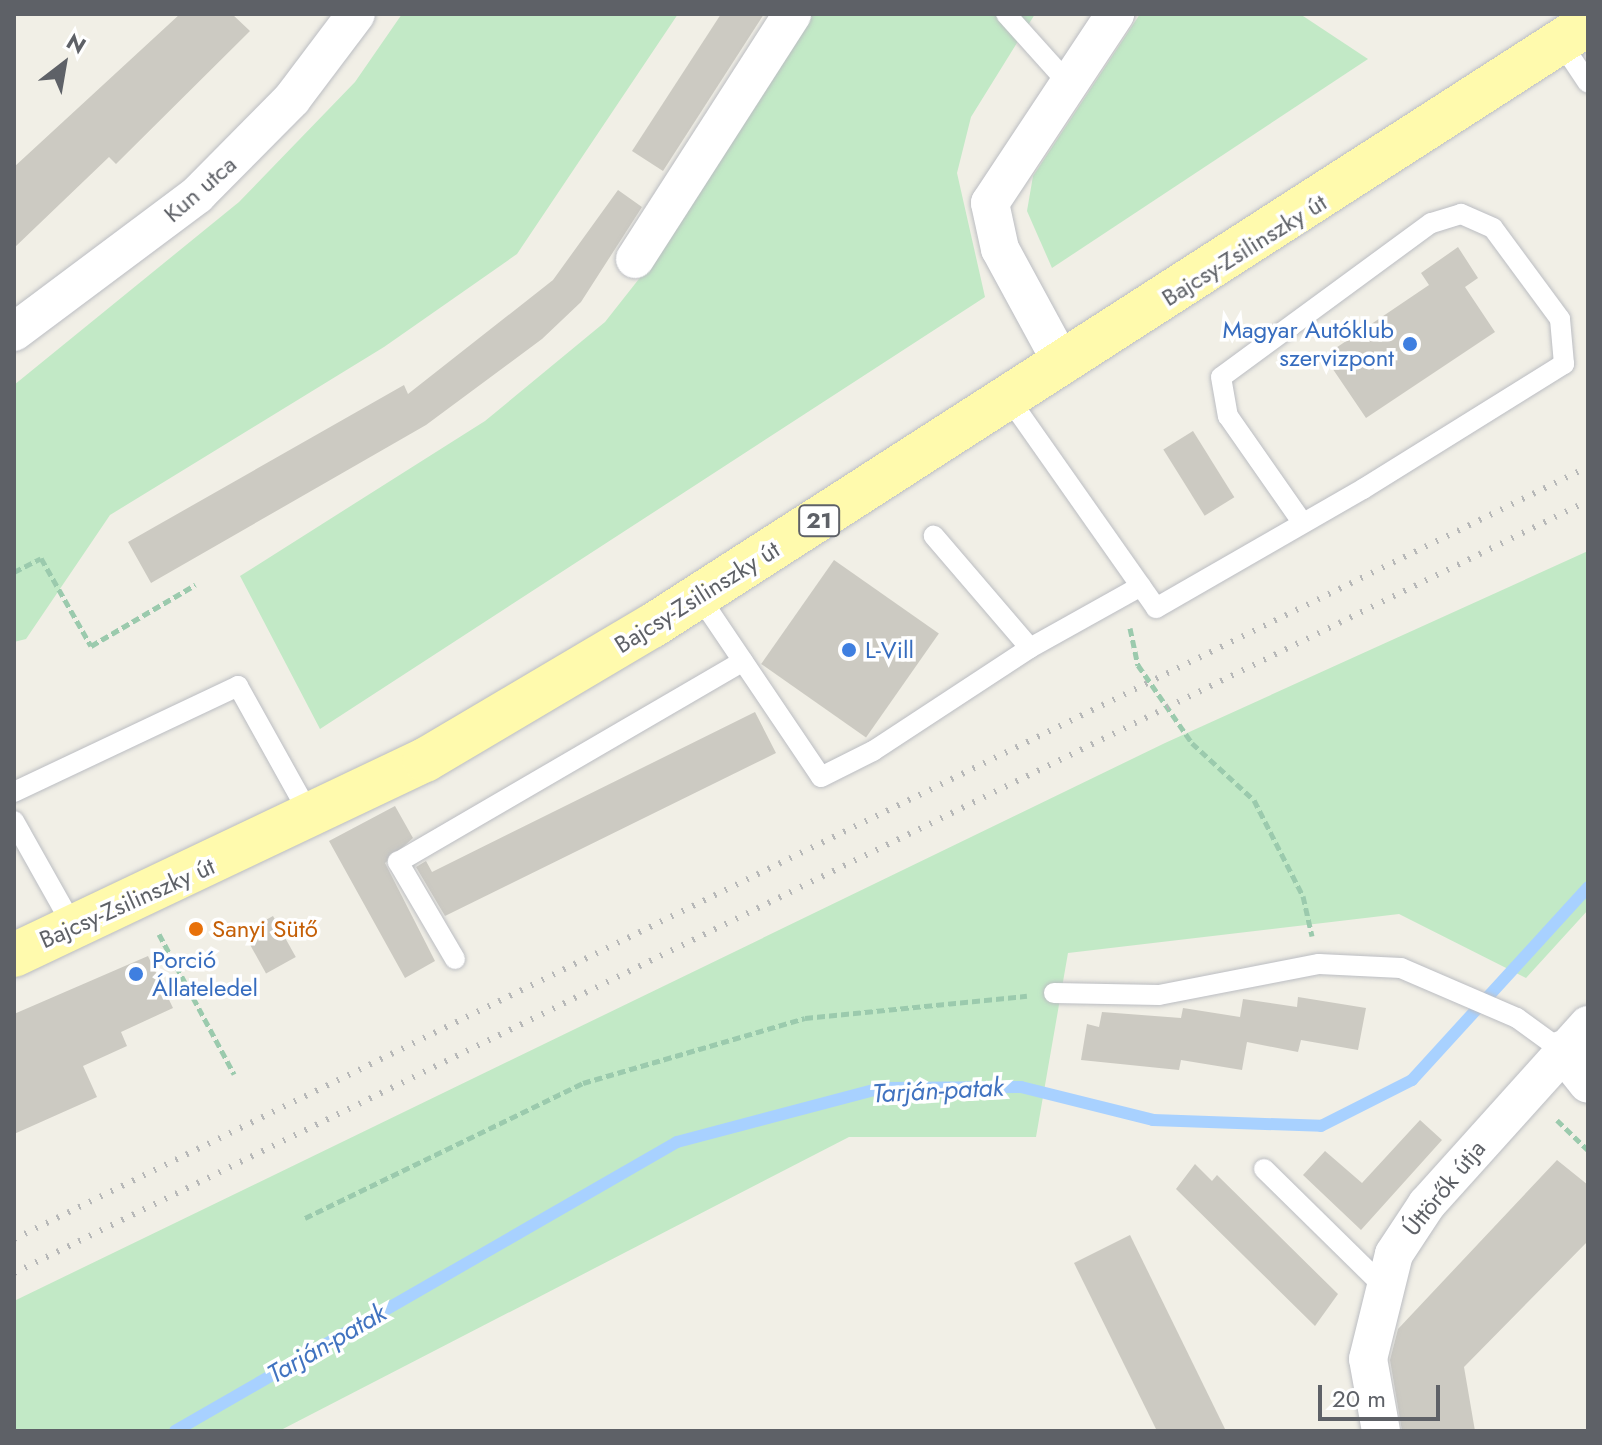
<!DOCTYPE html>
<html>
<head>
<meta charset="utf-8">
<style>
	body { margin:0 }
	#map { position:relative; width:1602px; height:1445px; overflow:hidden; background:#f1efe6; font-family:Jost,sans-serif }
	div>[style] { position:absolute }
	.green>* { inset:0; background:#c2e9c6 }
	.stream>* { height:12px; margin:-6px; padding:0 6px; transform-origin:6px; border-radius:6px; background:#a8d1ff }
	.building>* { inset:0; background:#cccac2; transform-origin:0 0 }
	.path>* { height:5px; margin-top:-2.5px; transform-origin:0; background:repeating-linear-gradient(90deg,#9bcaad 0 8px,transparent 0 12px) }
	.roads { filter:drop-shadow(0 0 2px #bbbdc2) drop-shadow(0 0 2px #bbbdc2) }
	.service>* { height:20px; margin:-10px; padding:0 10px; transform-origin:10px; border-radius:10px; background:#fff }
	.minor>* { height:38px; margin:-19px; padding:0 19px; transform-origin:19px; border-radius:19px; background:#fff }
	.primary>* { height:44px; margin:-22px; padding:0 22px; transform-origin:22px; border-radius:22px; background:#fffaad }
	.rail>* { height:6px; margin-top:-3px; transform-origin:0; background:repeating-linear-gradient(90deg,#b7b8b8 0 2px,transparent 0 12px) }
	.dots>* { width:22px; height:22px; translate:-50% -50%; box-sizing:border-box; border:4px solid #fff; border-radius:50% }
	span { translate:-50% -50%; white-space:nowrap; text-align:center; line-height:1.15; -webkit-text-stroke:7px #fff; paint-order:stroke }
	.shield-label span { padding:2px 6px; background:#fff; border:2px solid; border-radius:6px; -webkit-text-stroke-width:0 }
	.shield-label { font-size:22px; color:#5e6167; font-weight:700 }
	.street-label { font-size:24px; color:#5e6167 }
	.shop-label { font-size:24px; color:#366cbe }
	.right { translate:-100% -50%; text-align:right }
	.left { translate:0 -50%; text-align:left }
	.food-label { font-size:24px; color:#c56008 }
	.water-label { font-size:26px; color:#4173c0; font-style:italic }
	.frame { position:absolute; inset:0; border:16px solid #5e6167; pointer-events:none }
	.north { position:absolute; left:24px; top:24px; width:80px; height:80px; -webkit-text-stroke:6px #fff; paint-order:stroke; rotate:31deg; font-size:22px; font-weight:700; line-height:32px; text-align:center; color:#5e6167 }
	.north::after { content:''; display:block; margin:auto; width:28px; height:36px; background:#5e6167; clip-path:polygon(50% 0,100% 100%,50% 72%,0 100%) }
	.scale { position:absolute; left:1318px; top:1385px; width:122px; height:36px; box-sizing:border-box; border:4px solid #5e6167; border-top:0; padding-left:10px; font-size:24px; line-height:28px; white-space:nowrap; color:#5e6167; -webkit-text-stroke:6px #fff; paint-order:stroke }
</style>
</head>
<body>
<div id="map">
	<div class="green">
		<div style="clip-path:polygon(402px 14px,678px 14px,517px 254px,384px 347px,110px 515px,26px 639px,14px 642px,14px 385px,239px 202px,355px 82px)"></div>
		<div style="clip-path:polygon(808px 14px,1035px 14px,971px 117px,957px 173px,985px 297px,320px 729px,240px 576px,485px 421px,605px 322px,657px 256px)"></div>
		<div style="clip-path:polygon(1140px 14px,1300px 14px,1368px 59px,1052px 268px,1027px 211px,1033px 176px)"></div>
		<div style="clip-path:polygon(1588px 551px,1588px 910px,1526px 978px,1399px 914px,1068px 953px,1036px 1137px,849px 1137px,279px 1431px,14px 1431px,14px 1301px,1165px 743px)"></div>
	</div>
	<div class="stream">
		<div style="left:175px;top:1431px;width:579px;rotate:-29.93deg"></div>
		<div style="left:677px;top:1142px;width:212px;rotate:-14.8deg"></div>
		<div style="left:882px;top:1088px;width:139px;rotate:-0.4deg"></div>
		<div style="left:1021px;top:1087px;width:136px;rotate:14deg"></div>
		<div style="left:1153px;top:1120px;width:168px;rotate:2deg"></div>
		<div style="left:1321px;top:1126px;width:102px;rotate:-26.8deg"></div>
		<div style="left:1412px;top:1080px;width:261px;rotate:-47.6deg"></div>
	</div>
	<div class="building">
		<div style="clip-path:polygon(180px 14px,232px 14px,250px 31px,116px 164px,109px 157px,14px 248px,14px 167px)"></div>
		<div style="clip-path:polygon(721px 14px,764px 14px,663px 171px,632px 151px)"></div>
		<div style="clip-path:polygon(618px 190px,642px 207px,581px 302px,542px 339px,426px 425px,151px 583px,128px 542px,404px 385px,408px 394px,553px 280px)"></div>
		<div style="clip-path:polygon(1458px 247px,1478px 278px,1465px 287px,1495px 332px,1366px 418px,1324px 356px,1429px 285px,1421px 273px)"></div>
		<div style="left:1193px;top:431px;width:78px;height:35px;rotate:58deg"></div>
		<div style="left:834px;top:560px;width:128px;height:127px;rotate:35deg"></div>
		<div style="clip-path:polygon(755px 712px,776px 753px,445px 916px,416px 867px,426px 861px,432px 872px)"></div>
		<div style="clip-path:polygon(395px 806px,413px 838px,385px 863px,435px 961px,405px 978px,329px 841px)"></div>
		<div style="left:273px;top:916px;width:47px;height:34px;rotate:61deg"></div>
		<div style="clip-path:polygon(148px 956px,173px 1008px,121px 1032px,127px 1046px,83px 1066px,97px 1097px,14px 1134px,14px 1014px)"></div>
		<div style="clip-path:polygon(1298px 997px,1366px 1008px,1358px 1050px,1301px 1040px,1298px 1052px,1247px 1042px,1242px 1070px,1181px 1060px,1179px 1070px,1081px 1060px,1087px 1024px,1099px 1027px,1102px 1012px,1181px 1018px,1183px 1008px,1240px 1017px,1243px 999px,1297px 1007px)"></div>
		<div style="clip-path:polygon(1420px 1120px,1442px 1140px,1361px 1230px,1303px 1175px,1325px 1151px,1362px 1183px)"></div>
		<div style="clip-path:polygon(1557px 1160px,1588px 1185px,1588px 1241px,1464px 1367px,1475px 1431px,1402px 1431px,1390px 1360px,1398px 1329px)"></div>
		<div style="clip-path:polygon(1195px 1164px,1212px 1181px,1217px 1175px,1338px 1294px,1315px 1326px,1176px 1189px)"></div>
		<div style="clip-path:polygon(1130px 1235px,1226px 1431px,1157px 1431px,1074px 1263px)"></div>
	</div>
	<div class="path">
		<div style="left:14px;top:572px;width:30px;rotate:-27deg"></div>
		<div style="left:41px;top:558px;width:101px;rotate:60.4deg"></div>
		<div style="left:91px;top:646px;width:121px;rotate:-30.4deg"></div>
		<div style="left:1130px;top:628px;width:38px;rotate:78deg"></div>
		<div style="left:1138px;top:665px;width:95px;rotate:55.3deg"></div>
		<div style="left:1192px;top:743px;width:84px;rotate:42.6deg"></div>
		<div style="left:1254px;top:800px;width:108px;rotate:63deg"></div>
		<div style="left:1303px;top:896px;width:41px;rotate:77.3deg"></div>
		<div style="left:159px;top:934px;width:159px;rotate:61.8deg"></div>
		<div style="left:1557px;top:1120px;width:43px;rotate:44.1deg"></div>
		<div style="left:305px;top:1218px;width:309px;rotate:-25.9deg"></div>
		<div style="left:583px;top:1083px;width:231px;rotate:-16.3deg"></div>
		<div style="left:805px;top:1018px;width:223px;rotate:-5.7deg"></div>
	</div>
	<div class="roads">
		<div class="service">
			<div style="left:1006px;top:14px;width:91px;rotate:48.1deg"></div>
			<div style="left:1560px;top:41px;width:50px;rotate:56.3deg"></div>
			<div style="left:1010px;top:400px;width:254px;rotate:54.9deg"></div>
			<div style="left:1156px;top:608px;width:239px;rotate:-29.9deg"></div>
			<div style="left:1363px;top:489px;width:237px;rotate:-31.9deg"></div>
			<div style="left:1564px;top:364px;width:45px;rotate:-95.1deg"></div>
			<div style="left:1560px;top:319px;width:113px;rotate:-126.4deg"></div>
			<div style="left:1493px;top:228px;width:35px;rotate:-156deg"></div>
			<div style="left:1461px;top:214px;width:31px;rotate:163deg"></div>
			<div style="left:1431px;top:223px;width:260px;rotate:143.7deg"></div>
			<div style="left:1221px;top:377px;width:40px;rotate:80deg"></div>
			<div style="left:1228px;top:416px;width:129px;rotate:55.1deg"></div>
			<div style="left:699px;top:596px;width:218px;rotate:56deg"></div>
			<div style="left:821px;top:777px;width:58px;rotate:-26.6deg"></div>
			<div style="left:873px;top:751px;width:188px;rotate:-33.3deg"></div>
			<div style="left:1030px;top:648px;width:148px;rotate:-130.6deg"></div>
			<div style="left:1030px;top:648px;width:127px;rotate:-29.2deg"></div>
			<div style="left:14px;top:792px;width:248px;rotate:-25.3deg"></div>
			<div style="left:238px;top:686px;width:150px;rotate:60.9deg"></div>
			<div style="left:14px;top:821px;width:123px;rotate:60.7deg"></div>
			<div style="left:455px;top:959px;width:113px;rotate:-120.4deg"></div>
			<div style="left:398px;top:862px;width:399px;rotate:-30.2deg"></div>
			<div style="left:1054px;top:993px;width:105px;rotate:1.1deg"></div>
			<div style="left:1159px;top:995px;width:163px;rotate:-11deg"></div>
			<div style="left:1319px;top:964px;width:82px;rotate:2.8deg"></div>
			<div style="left:1401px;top:968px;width:126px;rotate:23.3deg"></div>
			<div style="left:1517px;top:1018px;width:54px;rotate:36deg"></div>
			<div style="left:1264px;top:1169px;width:164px;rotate:44.5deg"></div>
		</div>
		<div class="minor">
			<div style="left:635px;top:259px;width:291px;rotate:-57.3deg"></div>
			<div style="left:14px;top:332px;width:229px;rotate:-36.8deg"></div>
			<div style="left:197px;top:195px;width:135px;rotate:-45.3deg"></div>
			<div style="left:292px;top:99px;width:106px;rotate:-53deg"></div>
			<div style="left:1063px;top:365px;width:132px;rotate:-118.5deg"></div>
			<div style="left:1000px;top:249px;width:47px;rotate:-102.3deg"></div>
			<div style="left:990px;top:203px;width:227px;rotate:-56.5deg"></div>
			<div style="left:1561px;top:1050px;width:43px;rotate:51.5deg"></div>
			<div style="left:1381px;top:1431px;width:73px;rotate:-100.2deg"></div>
			<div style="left:1368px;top:1359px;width:108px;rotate:-76.1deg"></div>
			<div style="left:1394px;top:1254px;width:60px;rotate:-56.6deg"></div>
			<div style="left:1427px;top:1204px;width:241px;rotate:-48deg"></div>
		</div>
		<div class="primary">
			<div style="left:14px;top:955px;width:455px;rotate:-25.4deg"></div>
			<div style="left:425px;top:760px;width:264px;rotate:-30.6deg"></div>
			<div style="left:652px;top:626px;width:1113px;rotate:-32.75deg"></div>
		</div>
	</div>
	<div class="rail">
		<div style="left:14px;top:1239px;width:1753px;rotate:-26.13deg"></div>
		<div style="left:14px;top:1273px;width:1753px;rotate:-26.13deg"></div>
	</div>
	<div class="dots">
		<div style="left:1410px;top:344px;background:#3f7fe0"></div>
		<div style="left:849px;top:650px;background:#3f7fe0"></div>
		<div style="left:196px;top:929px;background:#e8710a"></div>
		<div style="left:136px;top:974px;background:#3f7fe0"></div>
	</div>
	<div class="shield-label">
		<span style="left:819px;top:521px">21</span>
	</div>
	<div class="street-label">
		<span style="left:200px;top:189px;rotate:-41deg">Kun utca</span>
		<span style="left:1244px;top:250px;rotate:-32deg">Bajcsy-Zsilinszky út</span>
		<span style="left:697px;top:597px;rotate:-32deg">Bajcsy-Zsilinszky út</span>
		<span style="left:127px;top:903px;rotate:-24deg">Bajcsy-Zsilinszky út</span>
		<span style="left:1444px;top:1188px;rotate:-51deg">Úttörők útja</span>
	</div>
	<div class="shop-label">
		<span class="right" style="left:1394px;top:344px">Magyar Autóklub<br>szervizpont</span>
		<span class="left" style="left:865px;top:650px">L-Vill</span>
		<span class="left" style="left:152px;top:974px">Porció<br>Állateledel</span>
	</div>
	<div class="food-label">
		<span class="left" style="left:212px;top:929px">Sanyi Sütő</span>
	</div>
	<div class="water-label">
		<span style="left:938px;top:1091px;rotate:-3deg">Tarján-patak</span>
		<span style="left:327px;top:1344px;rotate:-30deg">Tarján-patak</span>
	</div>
	<div class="frame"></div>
	<div class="north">N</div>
	<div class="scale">20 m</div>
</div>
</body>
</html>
